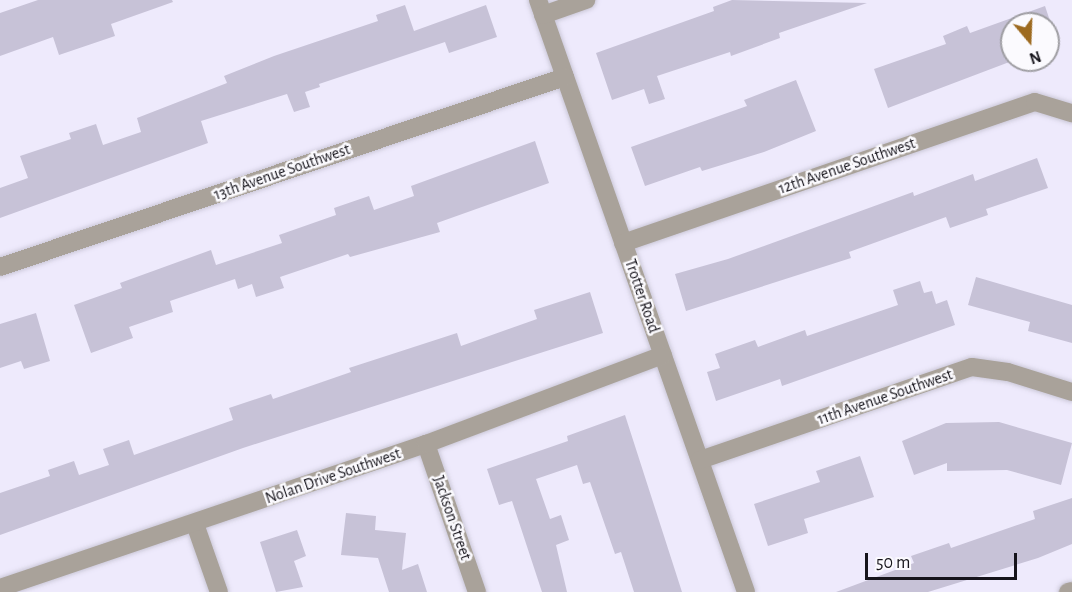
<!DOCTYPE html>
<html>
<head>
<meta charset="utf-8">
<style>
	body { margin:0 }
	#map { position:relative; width:1072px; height:592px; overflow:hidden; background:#eeeafc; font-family:"Alegreya Sans",sans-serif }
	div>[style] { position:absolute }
	.building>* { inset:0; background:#c7c2d7 }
	.roads { filter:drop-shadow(0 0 2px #cbc8d8) drop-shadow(0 0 2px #cbc8d8) }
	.minor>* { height:18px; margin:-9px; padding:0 9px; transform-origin:9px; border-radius:9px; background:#a9a29a }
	span { translate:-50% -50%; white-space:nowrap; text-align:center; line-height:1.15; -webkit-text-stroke:5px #fbfafe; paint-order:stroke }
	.street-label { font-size:16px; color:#16141b }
	.north { position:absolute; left:1000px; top:12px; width:60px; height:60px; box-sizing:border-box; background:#fbfafe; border:2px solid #9f9ea3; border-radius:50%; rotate:161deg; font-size:16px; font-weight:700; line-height:24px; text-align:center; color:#16141b }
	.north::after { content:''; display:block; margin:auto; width:21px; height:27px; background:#9d6a20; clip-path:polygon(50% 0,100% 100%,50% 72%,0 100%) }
	.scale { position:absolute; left:865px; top:553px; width:152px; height:27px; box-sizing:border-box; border:3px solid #16141b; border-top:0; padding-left:8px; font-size:18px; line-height:21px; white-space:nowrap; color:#16141b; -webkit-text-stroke:4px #fbfafe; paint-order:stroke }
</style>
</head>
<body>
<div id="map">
	<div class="building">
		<div style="clip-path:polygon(38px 0,172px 0,173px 2px,111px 24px,115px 36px,59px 55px,53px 37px,0 56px,0 13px)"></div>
		<div style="clip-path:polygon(732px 0,867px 3px,779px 33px,780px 38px,731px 56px,730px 52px,657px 76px,665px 99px,649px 104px,644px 89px,612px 100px,596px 53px,714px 11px,713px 7px)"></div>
		<div style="clip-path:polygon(405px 5px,414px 31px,486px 5px,497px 37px,449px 53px,445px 42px,319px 84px,320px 87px,305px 92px,310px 107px,294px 112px,287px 94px,201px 121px,208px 143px,0 218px,0 188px,28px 178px,20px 156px,71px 139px,69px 133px,96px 124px,103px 145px,141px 132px,137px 118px,227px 83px,224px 76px,274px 56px,378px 21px,376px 15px)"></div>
		<div style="clip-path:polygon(1045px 6px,1051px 24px,1012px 24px,1012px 61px,888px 108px,874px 69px,946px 44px,943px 36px,967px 26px,970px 33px)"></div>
		<div style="clip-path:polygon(796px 80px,816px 131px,764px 152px,702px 171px,700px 167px,645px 186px,631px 147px,747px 106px,744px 100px)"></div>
		<div style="clip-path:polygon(535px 141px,549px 183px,437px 223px,440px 232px,350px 257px,348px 254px,280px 277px,284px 288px,256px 297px,252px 284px,238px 289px,235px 279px,170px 301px,173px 312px,129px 327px,133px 338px,91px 353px,74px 305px,122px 288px,120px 283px,211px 250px,216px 265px,282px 243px,279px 235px,336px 215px,334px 208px,369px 196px,374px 210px,414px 196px,411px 186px)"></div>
		<div style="clip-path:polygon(1037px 158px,1048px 188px,986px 209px,988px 215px,950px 228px,946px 217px,849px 252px,851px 258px,686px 311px,675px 274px,728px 259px,913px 192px,914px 196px,973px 174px,975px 181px)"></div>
		<div style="clip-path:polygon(976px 277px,1072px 305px,1072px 343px,1028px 331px,1030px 322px,968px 305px)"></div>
		<div style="clip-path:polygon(920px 281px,924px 293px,932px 291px,936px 304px,947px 300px,955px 325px,782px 386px,780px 379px,716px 401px,707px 372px,720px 368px,715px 354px,755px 340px,758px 347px,805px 330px,807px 336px,898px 305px,893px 290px)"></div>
		<div style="clip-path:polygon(590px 292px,603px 333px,243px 448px,0 535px,0 493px,50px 476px,48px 470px,74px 461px,79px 475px,109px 465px,103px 449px,129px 440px,134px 455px,233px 420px,229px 408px,271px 394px,273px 399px,351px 372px,349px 368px,457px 333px,461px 346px,537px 319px,534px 310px)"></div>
		<div style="clip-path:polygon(36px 313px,50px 361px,24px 369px,21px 361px,0 368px,0 324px)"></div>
		<div style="clip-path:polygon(625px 415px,682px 592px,634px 592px,621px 552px,615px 554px,590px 482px,583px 484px,577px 465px,536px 479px,550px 519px,561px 515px,569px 540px,556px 545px,567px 592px,542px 592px,512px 501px,499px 505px,487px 469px,568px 441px,567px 436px)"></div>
		<div style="clip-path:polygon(999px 422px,1072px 443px,1061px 485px,1007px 470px,947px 471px,947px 463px,914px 475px,902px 441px,946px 423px)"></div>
		<div style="clip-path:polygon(860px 456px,874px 497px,804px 519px,808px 533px,768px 546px,754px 504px,820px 482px,816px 471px)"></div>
		<div style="clip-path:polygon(1072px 498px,1072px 544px,1038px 558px,928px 592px,836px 592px,914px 563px,911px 556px,949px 543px,951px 548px,1035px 519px,1033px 511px)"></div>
		<div style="clip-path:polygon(346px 513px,376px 516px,375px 530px,406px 533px,402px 570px,418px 564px,427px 592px,389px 592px,378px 558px,341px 555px)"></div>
		<div style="clip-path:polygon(297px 530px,306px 556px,294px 561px,303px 587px,276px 592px,260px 542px)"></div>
	</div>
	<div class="roads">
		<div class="minor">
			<div style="left:538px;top:0;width:627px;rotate:70.64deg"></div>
			<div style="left:543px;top:15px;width:46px;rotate:-19.2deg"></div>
			<div style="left:623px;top:243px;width:435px;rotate:-18.9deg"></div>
			<div style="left:1035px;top:102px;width:39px;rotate:17deg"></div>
			<div style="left:0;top:267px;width:596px;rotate:-18.59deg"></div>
			<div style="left:426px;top:444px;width:157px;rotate:71deg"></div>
			<div style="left:700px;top:460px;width:287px;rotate:-18.9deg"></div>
			<div style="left:972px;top:367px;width:36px;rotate:8deg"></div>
			<div style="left:1008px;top:372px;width:67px;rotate:17.4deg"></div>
			<div style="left:195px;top:524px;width:72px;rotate:70.6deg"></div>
			<div style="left:0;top:588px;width:450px;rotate:-18.7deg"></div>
			<div style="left:426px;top:444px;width:253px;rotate:-20.6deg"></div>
			<div style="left:1068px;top:592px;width:4px;rotate:-14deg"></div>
		</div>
	</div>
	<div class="street-label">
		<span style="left:847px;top:166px;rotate:-19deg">12th Avenue Southwest</span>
		<span style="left:282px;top:172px;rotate:-19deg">13th Avenue Southwest</span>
		<span style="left:642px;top:296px;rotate:71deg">Trotter Road</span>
		<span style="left:885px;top:397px;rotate:-19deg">11th Avenue Southwest</span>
		<span style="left:333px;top:476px;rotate:-19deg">Nolan Drive Southwest</span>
		<span style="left:452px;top:518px;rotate:71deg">Jackson Street</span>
	</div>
	<div class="north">N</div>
	<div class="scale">50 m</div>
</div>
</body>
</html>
